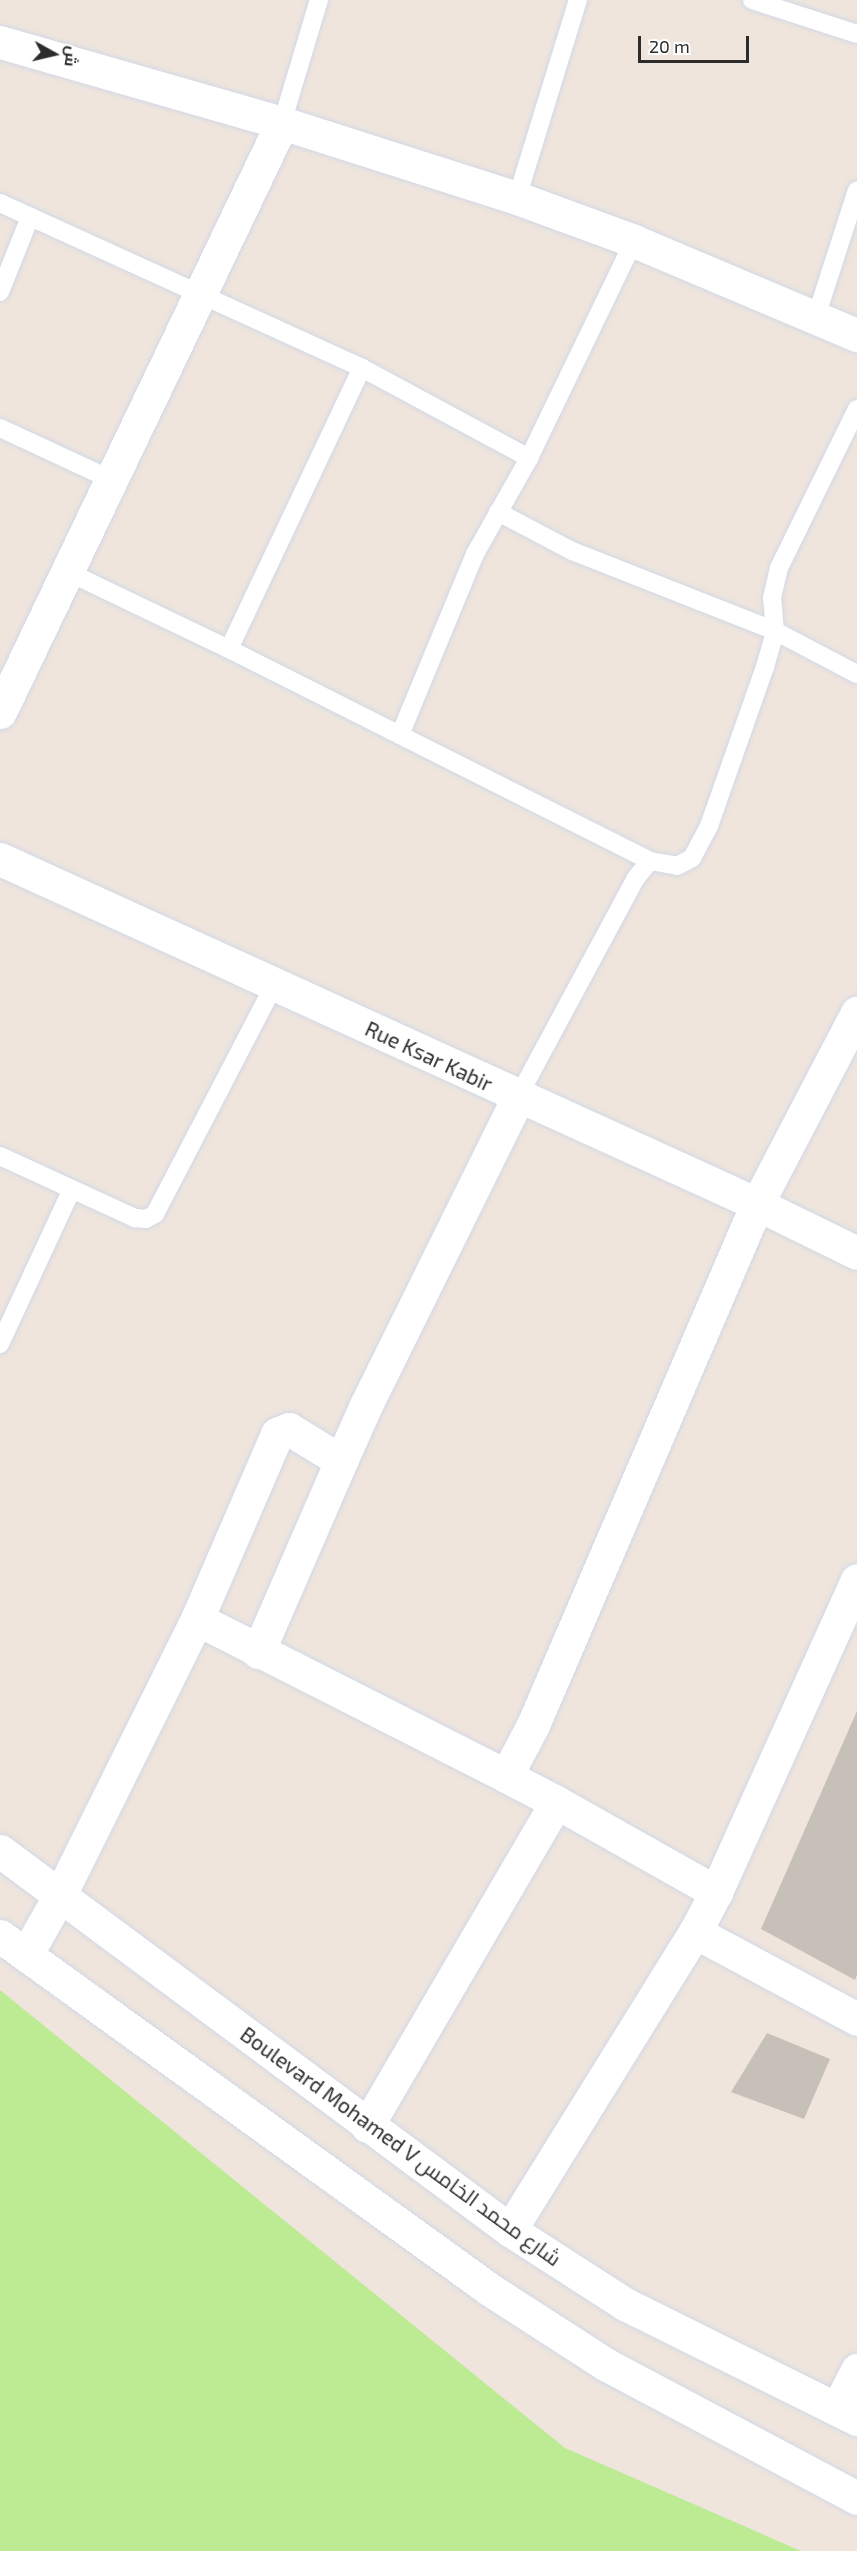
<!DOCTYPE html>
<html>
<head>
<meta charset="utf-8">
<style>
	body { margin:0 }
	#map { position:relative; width:857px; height:2551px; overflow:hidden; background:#efe5dd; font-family:"Exo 2",Cairo,sans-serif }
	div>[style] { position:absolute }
	.green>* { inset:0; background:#bceb94 }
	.building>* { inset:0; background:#c7c0b8 }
	.roads { filter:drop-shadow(0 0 2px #d2d8e6) drop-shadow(0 0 2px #d2d8e6) }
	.lane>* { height:18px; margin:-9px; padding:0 9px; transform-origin:9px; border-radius:9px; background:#fff }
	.street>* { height:33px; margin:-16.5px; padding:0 16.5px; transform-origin:16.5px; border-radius:16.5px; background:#fff }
	.secondary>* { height:33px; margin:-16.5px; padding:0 16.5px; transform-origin:16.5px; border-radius:16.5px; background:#fff }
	span { translate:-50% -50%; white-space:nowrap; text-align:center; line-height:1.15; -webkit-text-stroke:4.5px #fff; paint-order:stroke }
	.street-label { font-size:21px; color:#2c2c2c }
	.north { position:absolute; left:24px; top:24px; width:60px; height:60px; -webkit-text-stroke:4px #fff; paint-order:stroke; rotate:98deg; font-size:16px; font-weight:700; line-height:24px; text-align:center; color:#2c2c2c }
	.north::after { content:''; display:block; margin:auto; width:21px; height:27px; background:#2c2c2c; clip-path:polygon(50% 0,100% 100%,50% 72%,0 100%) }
	.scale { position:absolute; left:638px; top:36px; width:111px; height:27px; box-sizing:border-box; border:3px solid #2c2c2c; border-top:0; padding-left:8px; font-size:18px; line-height:21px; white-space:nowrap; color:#2c2c2c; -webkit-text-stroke:4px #fff; paint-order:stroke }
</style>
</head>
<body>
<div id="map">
	<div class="green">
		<div style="clip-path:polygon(0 1990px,565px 2448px,801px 2551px,0 2551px)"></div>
	</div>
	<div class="building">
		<div style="clip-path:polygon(857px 1711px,857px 1975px,855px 1980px,761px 1929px)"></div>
		<div style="clip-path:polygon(767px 2033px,830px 2059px,804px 2119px,731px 2092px)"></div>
	</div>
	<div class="roads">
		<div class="lane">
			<div style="left:752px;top:0;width:110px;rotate:17.9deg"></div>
			<div style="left:282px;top:123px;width:128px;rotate:-73.3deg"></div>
			<div style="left:517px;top:198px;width:207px;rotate:-72.9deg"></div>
			<div style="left:0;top:203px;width:398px;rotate:24.5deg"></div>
			<div style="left:362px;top:368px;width:190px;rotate:28.3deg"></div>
			<div style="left:0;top:292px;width:81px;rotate:-68.2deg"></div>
			<div style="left:816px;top:317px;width:133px;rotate:-72.1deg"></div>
			<div style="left:0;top:428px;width:121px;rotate:24.9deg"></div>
			<div style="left:498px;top:512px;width:84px;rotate:27.8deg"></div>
			<div style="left:572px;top:551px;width:218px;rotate:21.5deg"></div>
			<div style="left:775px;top:631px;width:93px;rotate:27.7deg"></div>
			<div style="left:66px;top:571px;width:181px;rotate:25.6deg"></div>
			<div style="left:229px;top:649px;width:471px;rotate:26.7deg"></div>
			<div style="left:229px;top:649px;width:311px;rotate:-64.7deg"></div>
			<div style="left:400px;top:735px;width:196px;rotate:-67.5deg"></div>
			<div style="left:475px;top:554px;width:110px;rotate:-60.6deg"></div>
			<div style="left:529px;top:458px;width:241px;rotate:-64.2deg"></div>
			<div style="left:518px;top:1097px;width:249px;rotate:-61.7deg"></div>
			<div style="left:636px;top:878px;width:22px;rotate:-51deg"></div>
			<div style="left:650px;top:861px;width:27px;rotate:10deg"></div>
			<div style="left:677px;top:866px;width:17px;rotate:-28deg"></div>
			<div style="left:692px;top:858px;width:36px;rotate:-62deg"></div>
			<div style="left:709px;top:826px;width:169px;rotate:-70.6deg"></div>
			<div style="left:765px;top:667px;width:37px;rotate:-74deg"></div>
			<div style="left:775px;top:631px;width:33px;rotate:-95deg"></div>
			<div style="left:772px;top:598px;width:31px;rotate:-77deg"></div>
			<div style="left:779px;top:568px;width:177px;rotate:-63.9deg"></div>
			<div style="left:0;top:1156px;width:149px;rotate:24.7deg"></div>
			<div style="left:135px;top:1218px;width:11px;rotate:5deg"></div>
			<div style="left:146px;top:1219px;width:10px;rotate:-29deg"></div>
			<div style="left:155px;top:1214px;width:258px;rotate:-62.5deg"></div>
			<div style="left:0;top:1344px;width:169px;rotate:-65.1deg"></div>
		</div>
		<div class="street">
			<div style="left:0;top:42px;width:293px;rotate:16deg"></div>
			<div style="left:282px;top:123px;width:247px;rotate:17.7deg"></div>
			<div style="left:517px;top:198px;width:125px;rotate:20.2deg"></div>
			<div style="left:634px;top:241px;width:242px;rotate:22.9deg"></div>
			<div style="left:0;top:712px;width:653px;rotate:-64.42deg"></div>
			<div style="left:0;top:859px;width:832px;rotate:24.5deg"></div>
			<div style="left:757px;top:1204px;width:111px;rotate:26.1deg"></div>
			<div style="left:197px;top:1619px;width:347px;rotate:26.9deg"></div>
			<div style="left:506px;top:1776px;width:58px;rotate:-62.1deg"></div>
			<div style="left:533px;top:1725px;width:567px;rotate:-66.74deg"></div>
			<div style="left:757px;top:1204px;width:216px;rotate:-62.4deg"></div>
			<div style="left:258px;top:1652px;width:208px;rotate:-66.5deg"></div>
			<div style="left:556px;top:1802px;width:184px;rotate:29.4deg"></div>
			<div style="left:695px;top:1932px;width:184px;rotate:28.2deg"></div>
			<div style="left:26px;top:1955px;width:69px;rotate:-60.5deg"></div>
			<div style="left:60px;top:1895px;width:308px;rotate:-63.6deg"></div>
			<div style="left:197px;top:1619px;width:202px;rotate:-66.6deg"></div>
			<div style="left:277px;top:1434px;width:13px;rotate:-23deg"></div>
			<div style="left:289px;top:1429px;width:61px;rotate:31.6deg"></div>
			<div style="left:341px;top:1461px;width:61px;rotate:-65.9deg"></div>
			<div style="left:366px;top:1405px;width:343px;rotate:-63.7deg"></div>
			<div style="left:367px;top:2126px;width:375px;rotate:-59.7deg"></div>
			<div style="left:556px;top:1802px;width:56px;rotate:-152.5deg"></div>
			<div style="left:510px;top:2230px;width:351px;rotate:-58.2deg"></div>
			<div style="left:695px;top:1932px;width:45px;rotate:-62.3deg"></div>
			<div style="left:716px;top:1892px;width:342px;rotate:-65.7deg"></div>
			<div style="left:837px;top:2409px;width:44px;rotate:-62.9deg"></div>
		</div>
		<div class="secondary">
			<div style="left:0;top:1851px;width:635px;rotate:36.62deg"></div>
			<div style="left:510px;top:2230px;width:137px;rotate:32.8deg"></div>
			<div style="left:625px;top:2304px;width:259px;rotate:26.4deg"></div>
			<div style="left:0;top:1936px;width:603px;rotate:35.82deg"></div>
			<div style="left:489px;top:2289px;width:140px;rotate:32.8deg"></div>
			<div style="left:607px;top:2365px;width:283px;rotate:28deg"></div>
		</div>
	</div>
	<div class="street-label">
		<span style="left:429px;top:1056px;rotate:25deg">Rue Ksar Kabir</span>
		<span style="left:401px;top:2146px;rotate:36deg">Boulevard Mohamed V شارع محمد الخامس</span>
	</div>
	<div class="north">ش</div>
	<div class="scale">20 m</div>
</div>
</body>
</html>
